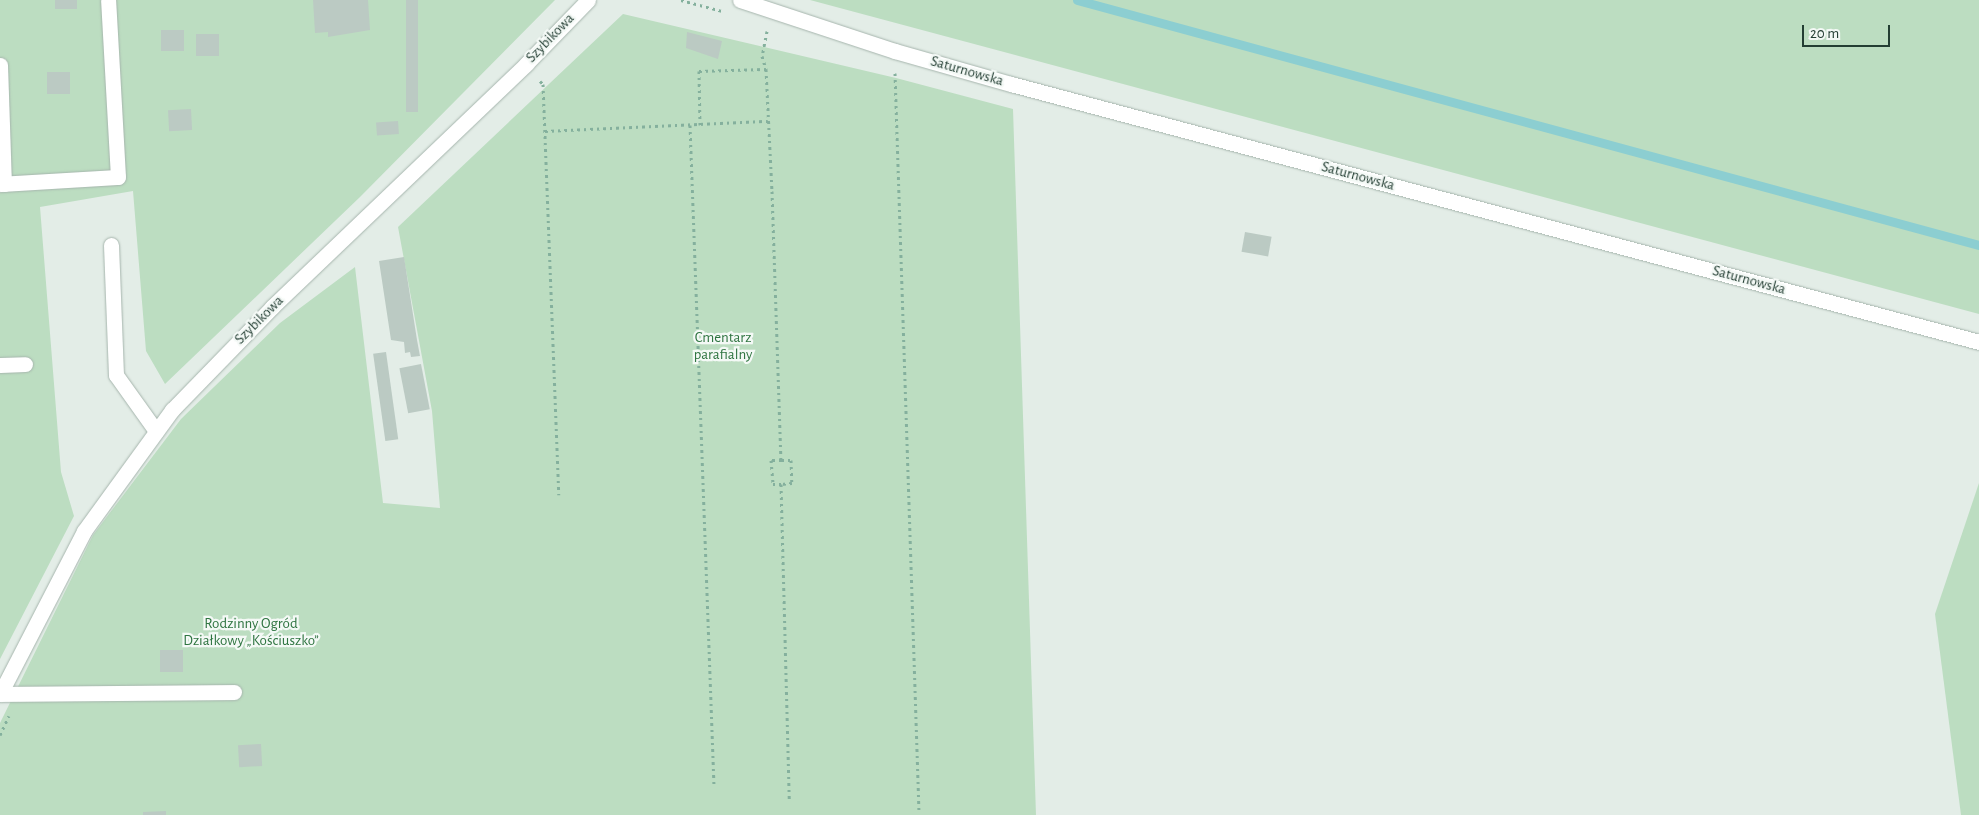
<!DOCTYPE html>
<html>
<head>
<meta charset="utf-8">
<style>
	body { margin:0 }
	#map { position:relative; width:1979px; height:815px; overflow:hidden; background:#e3ede7; font-family:"Alegreya Sans",sans-serif }
	div>[style] { position:absolute }
	.green>* { inset:0; background:#bcddc1 }
	.stream>* { height:9px; margin:-4.5px; padding:0 4.5px; transform-origin:4.5px; border-radius:4.5px; background:#8cced1 }
	.building>* { inset:0; background:#bbcac3; transform-origin:0 0 }
	.path>* { height:3px; margin-top:-1.5px; transform-origin:0; background:repeating-linear-gradient(90deg,#84b09d 0 2.5px,transparent 0 6.5px) }
	.roads { filter:drop-shadow(0 0 1px #a6b5ad) drop-shadow(0 0 1px #a6b5ad) }
	.lane>* { height:15px; margin:-7.5px; padding:0 7.5px; transform-origin:7.5px; border-radius:7.5px; background:#fff }
	.street>* { height:15px; margin:-7.5px; padding:0 7.5px; transform-origin:7.5px; border-radius:7.5px; background:#fff }
	span { translate:-50% -50%; white-space:nowrap; text-align:center; line-height:1.15; -webkit-text-stroke:4.5px #f4f9f6; paint-order:stroke }
	.street-label { font-size:15px; color:#233e33 }
	.park-label { font-size:15px; color:#2e7440 }
	.scale { position:absolute; left:1802px; top:25px; width:88px; height:22px; box-sizing:border-box; border:2px solid #233e33; border-top:0; padding-left:6px; font-size:15px; line-height:18px; white-space:nowrap; color:#233e33; -webkit-text-stroke:4px #f4f9f6; paint-order:stroke }
</style>
</head>
<body>
<div id="map">
	<div class="green">
		<div style="clip-path:polygon(0 0,555px 0,360px 197px,165px 384px,146px 351px,133px 191px,40px 207px,61px 472px,74px 516px,0 659px)"></div>
		<div style="clip-path:polygon(810px 0,1979px 0,1979px 314px)"></div>
		<div style="clip-path:polygon(623px 14px,896px 78px,1013px 109px,1036px 815px,0 815px,0 723px,93px 535px,181px 419px,280px 323px,355px 267px,383px 503px,440px 508px,432px 411px,398px 227px)"></div>
		<div style="clip-path:polygon(1979px 483px,1979px 815px,1961px 815px,1935px 614px)"></div>
	</div>
	<div class="stream">
		<div style="left:1077px;top:0;width:935px;rotate:15.2deg"></div>
	</div>
	<div class="building">
		<div style="left:55px;top:0;width:22px;height:9px"></div>
		<div style="clip-path:polygon(313px 0,368px 0,370px 30px,328px 37px,328px 32px,315px 33px)"></div>
		<div style="left:406px;top:0;width:12px;height:112px"></div>
		<div style="left:184px;top:30px;width:21px;height:23px;rotate:90deg"></div>
		<div style="clip-path:polygon(687px 32px,722px 41px,718px 59px,686px 48px)"></div>
		<div style="left:196px;top:34px;width:23px;height:22px"></div>
		<div style="left:47px;top:72px;width:23px;height:22px"></div>
		<div style="left:191px;top:109px;width:21px;height:23px;rotate:87deg"></div>
		<div style="left:398px;top:121px;width:13px;height:22px;rotate:86deg"></div>
		<div style="left:1245px;top:232px;width:27px;height:20px;rotate:10deg"></div>
		<div style="clip-path:polygon(404px 257px,417px 340px,420px 356px,411px 357px,410px 352px,405px 353px,404px 342px,391px 340px,379px 261px)"></div>
		<div style="left:386px;top:352px;width:88px;height:13px;rotate:82deg"></div>
		<div style="left:421px;top:364px;width:46px;height:22px;rotate:79deg"></div>
		<div style="left:160px;top:650px;width:23px;height:22px"></div>
		<div style="left:261px;top:744px;width:22px;height:23px;rotate:87deg"></div>
		<div style="clip-path:polygon(166px 811px,166px 815px,143px 815px,143px 812px)"></div>
	</div>
	<div class="path">
		<div style="left:681px;top:0;width:42px;rotate:15deg"></div>
		<div style="left:767px;top:31px;width:25px;rotate:101deg"></div>
		<div style="left:762px;top:56px;width:14px;rotate:73deg"></div>
		<div style="left:766px;top:69px;width:122px;rotate:87.2deg"></div>
		<div style="left:772px;top:191px;width:269px;rotate:88.1deg"></div>
		<div style="left:781px;top:460px;width:10px"></div>
		<div style="left:791px;top:460px;width:23px;rotate:88deg"></div>
		<div style="left:792px;top:483px;width:11px;rotate:175deg"></div>
		<div style="left:781px;top:484px;width:316px;rotate:88.5deg"></div>
		<div style="left:895px;top:73px;width:738px;rotate:88.14deg"></div>
		<div style="left:540px;top:81px;width:4px;rotate:45deg"></div>
		<div style="left:543px;top:84px;width:411px;rotate:87.8deg"></div>
		<div style="left:690px;top:125px;width:660px;rotate:87.92deg"></div>
		<div style="left:700px;top:125px;width:54px;rotate:-91.1deg"></div>
		<div style="left:699px;top:71px;width:67px;rotate:-1.7deg"></div>
		<div style="left:545px;top:131px;width:223px;rotate:-2.6deg"></div>
		<div style="left:781px;top:460px;width:10px;rotate:180deg"></div>
		<div style="left:771px;top:460px;width:24px;rotate:85deg"></div>
		<div style="left:773px;top:484px;width:8px"></div>
		<div style="left:0;top:735px;width:21px;rotate:-65deg"></div>
	</div>
	<div class="roads">
		<div class="lane">
			<div style="left:0;top:65px;width:119px;rotate:88.1deg"></div>
			<div style="left:0;top:184px;width:118px;rotate:-3.4deg"></div>
			<div style="left:118px;top:177px;width:177px;rotate:-93.2deg"></div>
			<div style="left:111px;top:245px;width:130px;rotate:87.8deg"></div>
			<div style="left:116px;top:375px;width:69px;rotate:54.5deg"></div>
			<div style="left:0;top:365px;width:25px;rotate:-2deg"></div>
			<div style="left:0;top:694px;width:234px;rotate:-0.5deg"></div>
		</div>
		<div class="street">
			<div style="left:740px;top:0;width:163px;rotate:18.2deg"></div>
			<div style="left:895px;top:51px;width:121px;rotate:15.9deg"></div>
			<div style="left:1011px;top:84px;width:1002px;rotate:14.92deg"></div>
			<div style="left:0;top:694px;width:183px;rotate:-62.7deg"></div>
			<div style="left:84px;top:531px;width:150px;rotate:-54deg"></div>
			<div style="left:172px;top:410px;width:144px;rotate:-45.8deg"></div>
			<div style="left:272px;top:307px;width:352px;rotate:-43.7deg"></div>
			<div style="left:526px;top:64px;width:89px;rotate:-45.9deg"></div>
		</div>
	</div>
	<div class="street-label">
		<span style="left:550px;top:38px;rotate:-46deg">Szybikowa</span>
		<span style="left:967px;top:71px;rotate:16deg">Saturnowska</span>
		<span style="left:1358px;top:176px;rotate:15deg">Saturnowska</span>
		<span style="left:1749px;top:280px;rotate:15deg">Saturnowska</span>
		<span style="left:259px;top:320px;rotate:-45deg">Szybikowa</span>
	</div>
	<div class="park-label">
		<span style="left:723px;top:346px">Cmentarz<br>parafialny</span>
		<span style="left:251px;top:632px">Rodzinny Ogród<br>Działkowy „Kościuszko”</span>
	</div>
	<div class="scale">20 m</div>
</div>
</body>
</html>
